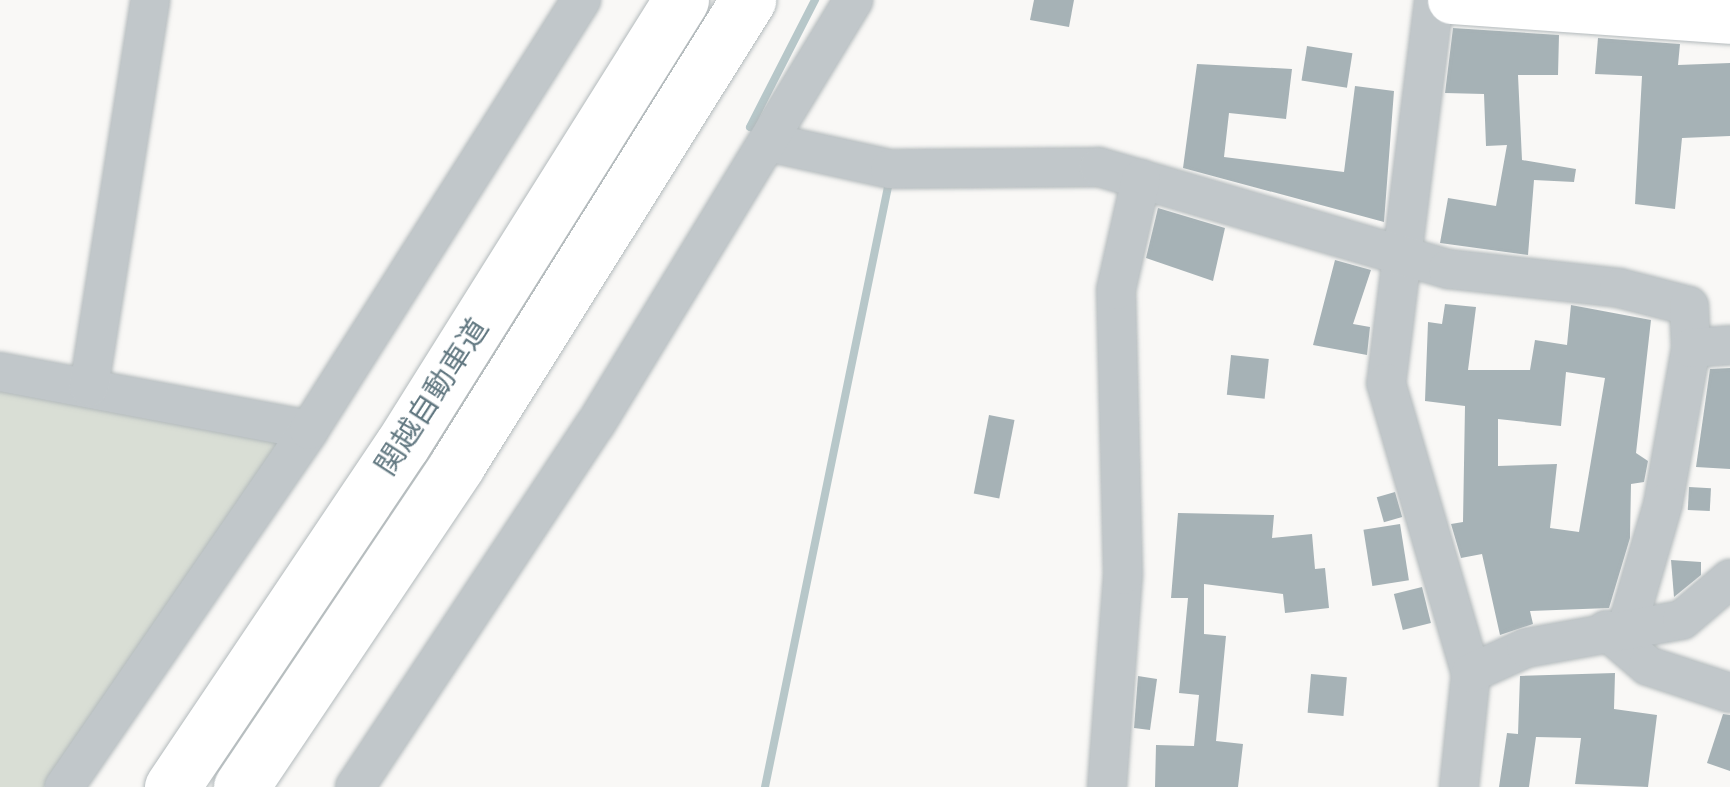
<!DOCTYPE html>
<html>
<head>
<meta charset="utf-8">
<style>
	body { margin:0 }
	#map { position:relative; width:1730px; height:787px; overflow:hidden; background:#f9f8f6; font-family:Jost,"Noto Sans JP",sans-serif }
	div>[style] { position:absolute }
	.green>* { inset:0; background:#d9ded5 }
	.stream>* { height:8px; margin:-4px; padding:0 4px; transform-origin:4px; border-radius:4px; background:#b7c7c9 }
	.building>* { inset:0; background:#a6b2b6; transform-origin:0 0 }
	.roads { filter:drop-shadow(0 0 2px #b3babc) drop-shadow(0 0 2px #b3babc) }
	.minor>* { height:38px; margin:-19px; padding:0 19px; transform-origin:19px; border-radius:19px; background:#c1c7ca }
	.major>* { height:48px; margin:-24px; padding:0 24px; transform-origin:24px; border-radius:24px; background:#fff }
	.highway>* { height:55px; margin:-27.5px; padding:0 27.5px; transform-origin:27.5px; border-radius:27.5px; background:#fff }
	span { translate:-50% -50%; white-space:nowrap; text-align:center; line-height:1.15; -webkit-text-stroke:10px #fff; paint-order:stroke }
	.street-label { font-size:30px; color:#637982 }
</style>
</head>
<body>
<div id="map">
	<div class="green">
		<div style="clip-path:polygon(0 387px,293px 437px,44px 787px,0 787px)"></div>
	</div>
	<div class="stream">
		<div style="left:763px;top:130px;width:13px;rotate:-167deg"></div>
		<div style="left:750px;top:127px;width:143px;rotate:-62.9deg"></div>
		<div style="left:765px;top:787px;width:618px;rotate:-78.42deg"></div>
	</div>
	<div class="building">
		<div style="clip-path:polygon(1034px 0,1074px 0,1069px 27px,1030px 20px)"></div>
		<div style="clip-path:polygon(1453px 28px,1559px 35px,1558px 75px,1518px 75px,1522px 160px,1576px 169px,1574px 182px,1534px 180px,1528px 255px,1440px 243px,1448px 198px,1496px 206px,1507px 145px,1486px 146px,1484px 94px,1445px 93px)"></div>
		<div style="clip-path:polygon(1598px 38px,1680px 44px,1678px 65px,1730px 63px,1730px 136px,1682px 138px,1675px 209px,1635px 204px,1642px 76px,1595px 74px)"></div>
		<div style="left:1307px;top:46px;width:46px;height:35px;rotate:9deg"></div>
		<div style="clip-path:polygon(1197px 64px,1292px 69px,1286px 119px,1229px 113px,1224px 157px,1344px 172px,1355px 86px,1394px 91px,1384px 222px,1183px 168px)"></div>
		<div style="clip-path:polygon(1158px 208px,1225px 228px,1213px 281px,1146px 258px)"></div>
		<div style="clip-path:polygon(1335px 260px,1371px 270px,1353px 324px,1370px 327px,1367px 355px,1313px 345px)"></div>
		<div style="clip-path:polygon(evenodd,1445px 304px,1476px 307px,1468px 370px,1530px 370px,1535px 340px,1567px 345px,1571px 305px,1651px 320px,1636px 453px,1648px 461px,1644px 482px,1631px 484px,1630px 538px,1609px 608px,1530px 611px,1533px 624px,1500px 635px,1482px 554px,1461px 558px,1451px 524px,1463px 522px,1465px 406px,1425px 401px,1428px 322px,1442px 324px,1445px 304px,1566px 372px,1605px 378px,1579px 532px,1550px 528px,1557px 464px,1498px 466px,1498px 419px,1561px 426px,1566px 372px)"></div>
		<div style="left:1231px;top:355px;width:38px;height:40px;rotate:6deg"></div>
		<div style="clip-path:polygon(1730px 368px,1730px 469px,1696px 467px,1710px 369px)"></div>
		<div style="left:989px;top:415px;width:26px;height:80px;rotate:11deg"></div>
		<div style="left:1689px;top:487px;width:22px;height:23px;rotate:3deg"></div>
		<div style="left:1395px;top:492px;width:26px;height:19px;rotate:74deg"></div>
		<div style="clip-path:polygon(1178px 513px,1274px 515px,1272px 538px,1312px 534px,1315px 569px,1325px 568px,1329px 608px,1285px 613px,1283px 594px,1204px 584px,1204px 634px,1226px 636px,1216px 741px,1243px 744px,1238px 787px,1155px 787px,1156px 745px,1194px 746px,1199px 695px,1179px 693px,1188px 598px,1171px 598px)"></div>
		<div style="left:1400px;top:524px;width:57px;height:37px;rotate:81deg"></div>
		<div style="clip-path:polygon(1671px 560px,1701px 562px,1701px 575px,1674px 597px)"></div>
		<div style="left:1422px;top:587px;width:37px;height:29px;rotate:76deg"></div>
		<div style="clip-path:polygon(1615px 673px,1614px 709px,1657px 715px,1648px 787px,1575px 784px,1581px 738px,1536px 737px,1529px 787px,1499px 787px,1507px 733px,1518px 734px,1520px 676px)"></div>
		<div style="left:1311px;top:674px;width:36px;height:39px;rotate:5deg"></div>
		<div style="clip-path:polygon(1138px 676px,1157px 679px,1150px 730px,1134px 728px)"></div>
		<div style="clip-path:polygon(1723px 714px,1730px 715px,1730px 771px,1707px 763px)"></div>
	</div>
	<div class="roads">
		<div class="minor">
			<div style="left:1434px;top:0;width:386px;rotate:97.1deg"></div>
			<div style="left:1386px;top:383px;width:302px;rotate:73.7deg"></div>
			<div style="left:1471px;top:673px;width:115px;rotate:96deg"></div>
			<div style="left:772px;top:143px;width:121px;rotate:12.4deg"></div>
			<div style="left:890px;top:169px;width:209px;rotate:-0.5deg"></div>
			<div style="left:1099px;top:167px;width:364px;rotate:16.3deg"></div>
			<div style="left:1448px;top:269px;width:172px;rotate:6.3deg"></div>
			<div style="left:1619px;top:288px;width:72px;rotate:14.4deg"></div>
			<div style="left:1689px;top:306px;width:42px;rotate:87.3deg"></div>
			<div style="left:1691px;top:348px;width:158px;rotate:100.2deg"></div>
			<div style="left:1663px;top:504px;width:128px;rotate:106.3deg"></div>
			<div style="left:1691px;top:348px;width:39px;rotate:-4deg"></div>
			<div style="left:0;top:372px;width:314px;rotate:10.6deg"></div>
			<div style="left:89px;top:387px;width:392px;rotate:-81deg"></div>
			<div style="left:1606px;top:630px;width:55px;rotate:40.6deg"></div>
			<div style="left:1648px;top:666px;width:86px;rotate:18.2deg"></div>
			<div style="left:1471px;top:673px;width:60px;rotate:-24.4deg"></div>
			<div style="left:1526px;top:648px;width:158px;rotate:-10.2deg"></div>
			<div style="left:1682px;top:620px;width:63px;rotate:-40.5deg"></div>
			<div style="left:64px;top:787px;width:433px;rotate:-55.5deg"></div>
			<div style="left:309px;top:430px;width:509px;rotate:-57.68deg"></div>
			<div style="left:355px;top:787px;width:434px;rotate:-56.5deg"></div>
			<div style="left:595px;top:425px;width:497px;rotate:-58.7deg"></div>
			<div style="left:1107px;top:787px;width:213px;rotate:-85.7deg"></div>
			<div style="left:1123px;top:575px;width:285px;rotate:-91.4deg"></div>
			<div style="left:1116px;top:290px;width:114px;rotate:-77.3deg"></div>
		</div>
		<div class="major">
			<div style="left:1452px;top:0;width:279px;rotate:4.1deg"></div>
		</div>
		<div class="highway">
			<div style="left:172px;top:787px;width:412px;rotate:-56.1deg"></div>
			<div style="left:402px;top:445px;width:525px;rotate:-57.91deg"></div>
			<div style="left:241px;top:787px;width:388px;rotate:-56.1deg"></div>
			<div style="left:457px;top:465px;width:549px;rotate:-57.96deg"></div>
		</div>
	</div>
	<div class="street-label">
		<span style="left:432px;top:397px;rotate:-57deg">関越自動車道</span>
	</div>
</div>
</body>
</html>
